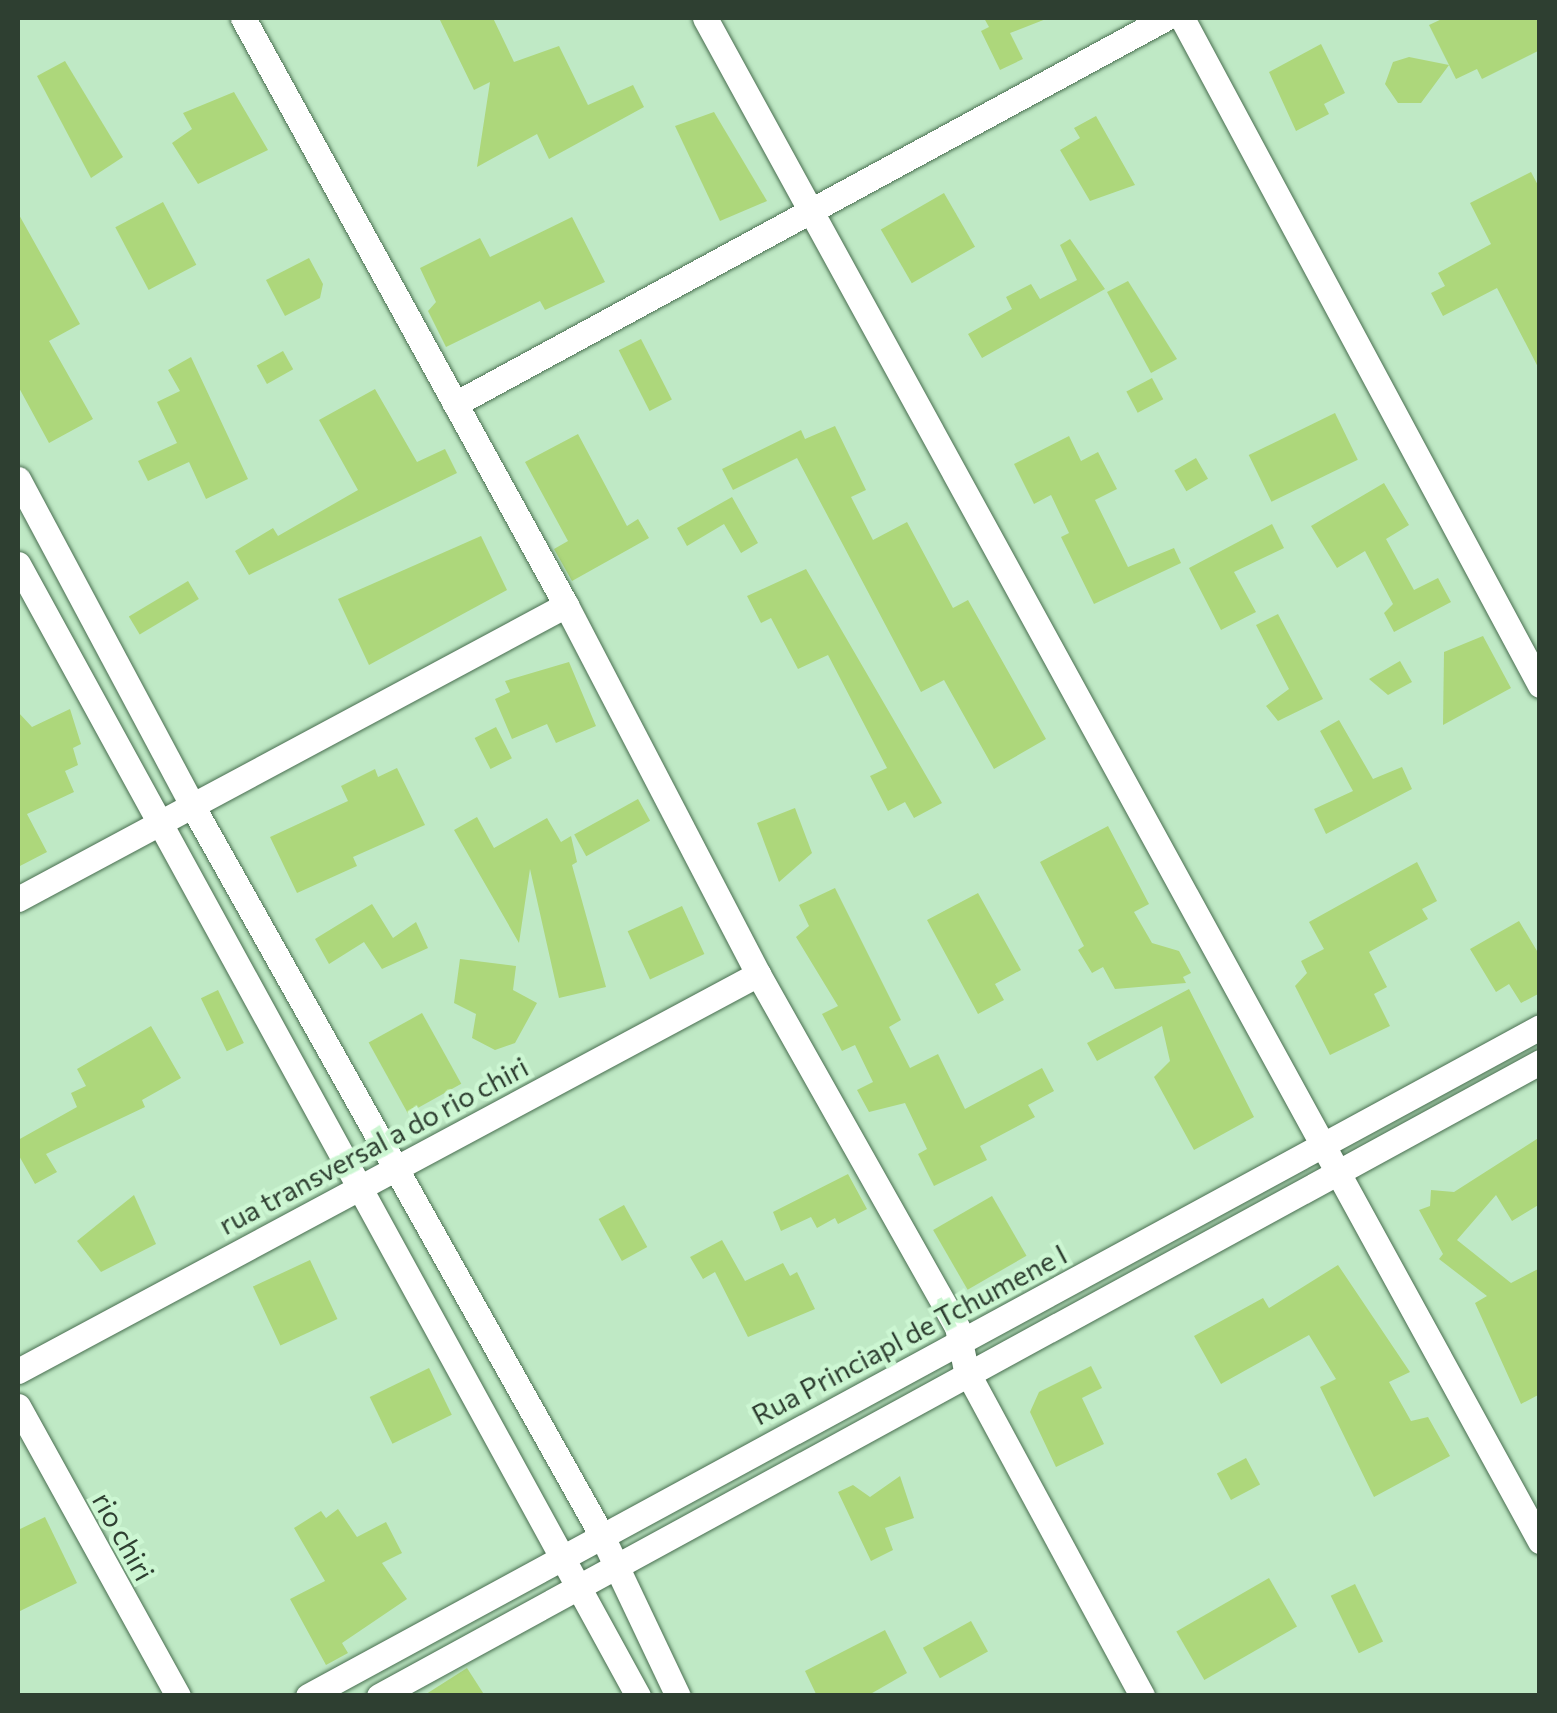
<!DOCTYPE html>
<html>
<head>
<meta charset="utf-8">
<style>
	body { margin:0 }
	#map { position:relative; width:1557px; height:1713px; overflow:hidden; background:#bfe9c5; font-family:Commissioner,sans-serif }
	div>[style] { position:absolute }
	.building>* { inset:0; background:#add77b; transform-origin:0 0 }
	.roads { filter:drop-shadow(0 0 2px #496e50) drop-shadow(0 0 2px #496e50) }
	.street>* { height:25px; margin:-12.5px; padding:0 12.5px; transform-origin:12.5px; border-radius:12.5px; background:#fff }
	span { translate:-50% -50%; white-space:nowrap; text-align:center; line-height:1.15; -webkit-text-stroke:9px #ccf6d2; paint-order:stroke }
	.street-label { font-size:28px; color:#2e3f31 }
	.frame { position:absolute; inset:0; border:20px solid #2e3f31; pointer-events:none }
</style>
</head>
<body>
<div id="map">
	<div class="building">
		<div style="clip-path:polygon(439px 18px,493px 18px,514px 62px,559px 46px,588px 105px,633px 85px,644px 107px,549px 159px,537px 134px,477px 167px,490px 82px,474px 90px)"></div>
		<div style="clip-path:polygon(984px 18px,1046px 18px,1046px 19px,1010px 33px,1023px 59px,1000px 70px,981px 31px,989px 27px)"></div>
		<div style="clip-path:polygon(1444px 18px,1540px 18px,1540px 50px,1482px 79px,1477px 69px,1456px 79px,1449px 65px,1421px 103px,1398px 103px,1385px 84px,1393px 62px,1409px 57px,1449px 65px,1429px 25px)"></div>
		<div style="clip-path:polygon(1321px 44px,1345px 93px,1324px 104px,1329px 114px,1296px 131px,1269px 72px)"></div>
		<div style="clip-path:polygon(65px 61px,123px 157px,91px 178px,37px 76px)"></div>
		<div style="clip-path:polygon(234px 92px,268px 150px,198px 184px,172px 143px,192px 129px,183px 113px)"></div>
		<div style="clip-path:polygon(714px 112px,767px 201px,720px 221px,675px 126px)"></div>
		<div style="clip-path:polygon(1096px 116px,1135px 185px,1090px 201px,1060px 150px,1080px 138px,1074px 128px)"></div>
		<div style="clip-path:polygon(1531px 172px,1540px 189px,1540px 371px,1497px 288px,1443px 316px,1431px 293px,1445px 286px,1438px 273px,1491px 244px,1470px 203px)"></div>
		<div style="left:944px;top:193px;width:62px;height:73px;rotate:60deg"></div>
		<div style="left:163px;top:202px;width:71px;height:54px;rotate:62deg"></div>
		<div style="clip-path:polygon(18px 213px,80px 324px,49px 341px,93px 419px,49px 443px,18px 386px)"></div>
		<div style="clip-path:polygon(572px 217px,605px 282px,545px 310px,540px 301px,446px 347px,428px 311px,436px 302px,420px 268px,480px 238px,490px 257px)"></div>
		<div style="clip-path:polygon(1070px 239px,1105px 289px,982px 358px,968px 334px,1012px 309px,1006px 297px,1031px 284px,1040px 299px,1077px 280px,1060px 245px)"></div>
		<div style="clip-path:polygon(309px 258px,323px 284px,320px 298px,285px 316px,266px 280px)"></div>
		<div style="clip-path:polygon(1128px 281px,1177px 359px,1151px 373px,1107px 292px)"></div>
		<div style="left:641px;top:339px;width:68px;height:25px;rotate:63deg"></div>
		<div style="left:283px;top:351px;width:21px;height:30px;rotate:61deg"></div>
		<div style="clip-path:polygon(191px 357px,248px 479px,206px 499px,189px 462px,148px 481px,138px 461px,177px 443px,157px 402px,180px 391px,168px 370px)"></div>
		<div style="left:1152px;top:378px;width:24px;height:29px;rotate:62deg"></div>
		<div style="clip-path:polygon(375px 389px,417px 462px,445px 449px,457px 473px,249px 575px,235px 551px,273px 528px,278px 536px,358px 490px,319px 420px)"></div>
		<div style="left:1335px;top:413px;width:52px;height:96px;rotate:64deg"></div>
		<div style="clip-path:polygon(835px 426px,866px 490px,851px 497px,873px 540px,907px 522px,953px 608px,968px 600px,1046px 739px,994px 769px,944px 680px,921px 692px,797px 458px,733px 490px,722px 469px,801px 430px,805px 439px)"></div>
		<div style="clip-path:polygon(578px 434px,627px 526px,638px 519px,649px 538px,572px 581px,554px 549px,568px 541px,525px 462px)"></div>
		<div style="clip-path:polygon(1069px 436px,1081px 461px,1098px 452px,1117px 489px,1095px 500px,1128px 567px,1174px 548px,1181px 563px,1094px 604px,1061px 537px,1069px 533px,1051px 495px,1034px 504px,1014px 464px)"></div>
		<div style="left:1196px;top:458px;width:24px;height:25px;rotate:60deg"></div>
		<div style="clip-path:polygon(1384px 483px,1409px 525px,1386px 539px,1414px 590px,1438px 578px,1451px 602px,1394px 632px,1384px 613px,1393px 604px,1365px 551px,1337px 568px,1311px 526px)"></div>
		<div style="clip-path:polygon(732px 497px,758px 543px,741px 553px,724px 524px,687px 546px,677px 528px)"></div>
		<div style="clip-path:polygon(1272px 524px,1284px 548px,1234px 572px,1256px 612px,1221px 630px,1189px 568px)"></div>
		<div style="clip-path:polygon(481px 536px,507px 590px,369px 665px,338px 599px)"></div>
		<div style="clip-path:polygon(806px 569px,942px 803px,914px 818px,905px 802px,888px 811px,870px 776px,887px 768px,828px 655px,798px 669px,771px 618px,761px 623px,747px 596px)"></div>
		<div style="left:188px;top:581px;width:21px;height:69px;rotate:59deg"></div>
		<div style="clip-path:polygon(1278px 614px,1323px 699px,1278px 721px,1266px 706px,1289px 689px,1256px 625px)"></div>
		<div style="clip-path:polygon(1483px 636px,1511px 688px,1443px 725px,1444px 652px)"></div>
		<div style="clip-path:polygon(1400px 661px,1412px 682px,1388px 695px,1369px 679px)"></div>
		<div style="clip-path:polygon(569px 662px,596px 726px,556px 743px,547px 724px,512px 739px,495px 699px,510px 692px,505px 681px)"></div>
		<div style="clip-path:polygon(70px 709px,81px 744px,73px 748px,78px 765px,65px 771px,74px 792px,27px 814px,47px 852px,18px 867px,18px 712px,32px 727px)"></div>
		<div style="clip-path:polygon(1339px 720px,1373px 779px,1402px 767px,1412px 789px,1326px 834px,1314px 809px,1353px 791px,1320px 731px)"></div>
		<div style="left:496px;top:727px;width:35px;height:24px;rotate:63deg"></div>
		<div style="clip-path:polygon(397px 768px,425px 825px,353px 857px,357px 866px,297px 893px,270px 837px,348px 801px,341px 786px,375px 769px,378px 777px)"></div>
		<div style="left:638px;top:799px;width:25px;height:73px;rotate:61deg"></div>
		<div style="clip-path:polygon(795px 808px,812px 853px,779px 882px,757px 823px)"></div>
		<div style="clip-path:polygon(477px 817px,494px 848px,547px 818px,561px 842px,571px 836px,577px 862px,572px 865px,606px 987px,559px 998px,530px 869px,519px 943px,454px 830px)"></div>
		<div style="clip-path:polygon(1108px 826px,1149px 904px,1134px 912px,1152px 943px,1179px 951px,1191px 973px,1183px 977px,1186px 983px,1115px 989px,1103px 967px,1092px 973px,1078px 950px,1084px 946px,1040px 862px)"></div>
		<div style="clip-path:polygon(1417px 862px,1437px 901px,1422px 909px,1428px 919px,1369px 952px,1387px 987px,1374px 994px,1390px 1026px,1330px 1055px,1295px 986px,1307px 973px,1301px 961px,1324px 949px,1309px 922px)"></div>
		<div style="clip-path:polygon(835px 888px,901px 1020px,889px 1027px,910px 1068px,938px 1054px,965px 1109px,1042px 1068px,1054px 1091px,1028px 1105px,1035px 1117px,980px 1146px,987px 1160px,934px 1186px,918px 1154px,927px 1149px,905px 1103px,869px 1112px,857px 1090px,873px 1082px,855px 1045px,842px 1051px,822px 1014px,838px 1006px,796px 937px,809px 926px,799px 905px)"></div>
		<div style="clip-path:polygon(978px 893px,1021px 970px,995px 984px,1004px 1000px,978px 1014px,927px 920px)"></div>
		<div style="clip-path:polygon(372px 904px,393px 938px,416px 922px,428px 948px,382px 969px,364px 942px,329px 964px,315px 939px)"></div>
		<div style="left:682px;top:906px;width:53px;height:60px;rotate:65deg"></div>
		<div style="clip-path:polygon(1519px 921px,1540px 956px,1540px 993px,1521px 1003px,1509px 984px,1496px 992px,1470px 949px)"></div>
		<div style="clip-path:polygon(460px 959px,516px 966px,513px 990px,537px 1003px,515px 1043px,495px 1050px,472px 1038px,476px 1014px,454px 1003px)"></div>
		<div style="clip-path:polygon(1189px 989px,1254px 1117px,1194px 1150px,1154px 1077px,1170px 1061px,1162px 1026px,1097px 1061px,1087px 1043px)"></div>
		<div style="left:218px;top:990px;width:59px;height:19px;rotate:64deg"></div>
		<div style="left:422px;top:1013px;width:81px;height:61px;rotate:61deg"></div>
		<div style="clip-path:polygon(151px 1026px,181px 1078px,142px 1100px,145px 1107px,46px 1154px,57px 1172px,35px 1184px,18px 1154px,18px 1140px,77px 1107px,71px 1093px,86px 1086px,77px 1069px)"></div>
		<div style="clip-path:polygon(1540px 1137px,1540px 1204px,1512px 1221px,1496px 1195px,1457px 1240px,1511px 1283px,1540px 1268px,1540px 1394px,1521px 1404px,1475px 1303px,1487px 1296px,1439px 1259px,1443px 1254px,1419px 1210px,1430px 1206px,1431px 1190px,1454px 1192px)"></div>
		<div style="clip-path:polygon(848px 1174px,867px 1209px,838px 1224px,835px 1218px,817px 1228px,811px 1217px,781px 1231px,773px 1212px)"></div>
		<div style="clip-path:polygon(134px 1195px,156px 1244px,101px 1272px,77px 1241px)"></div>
		<div style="left:992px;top:1196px;width:69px;height:68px;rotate:60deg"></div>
		<div style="left:624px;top:1205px;width:48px;height:29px;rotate:61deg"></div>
		<div style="clip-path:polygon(722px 1240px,745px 1281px,783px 1263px,790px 1276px,797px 1272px,815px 1309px,748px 1337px,715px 1272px,703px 1279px,690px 1257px)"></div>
		<div style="left:310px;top:1260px;width:65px;height:63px;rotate:65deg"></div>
		<div style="clip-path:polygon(1338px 1265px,1410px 1372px,1389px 1382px,1411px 1421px,1428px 1417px,1450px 1456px,1374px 1497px,1320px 1387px,1336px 1379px,1309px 1335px,1221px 1384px,1194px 1336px,1263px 1298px,1269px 1308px)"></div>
		<div style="clip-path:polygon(1091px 1366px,1102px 1388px,1082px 1398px,1104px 1444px,1056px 1467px,1030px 1412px,1039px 1392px)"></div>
		<div style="left:429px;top:1368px;width:52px;height:66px;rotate:64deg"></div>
		<div style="left:1246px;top:1458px;width:30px;height:33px;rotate:62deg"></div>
		<div style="clip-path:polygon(900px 1476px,914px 1518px,885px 1528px,893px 1550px,871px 1561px,838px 1492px,853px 1485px,870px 1497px)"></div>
		<div style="clip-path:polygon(338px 1509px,357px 1537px,386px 1522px,402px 1553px,382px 1563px,407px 1599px,342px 1643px,348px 1653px,326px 1665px,290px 1599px,325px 1581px,294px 1528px,321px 1511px,326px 1518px)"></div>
		<div style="clip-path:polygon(45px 1517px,77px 1583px,18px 1612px,18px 1530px)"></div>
		<div style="left:1269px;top:1578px;width:56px;height:107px;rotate:60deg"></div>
		<div style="left:1355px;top:1584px;width:64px;height:27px;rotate:64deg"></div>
		<div style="left:971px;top:1621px;width:35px;height:55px;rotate:61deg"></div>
		<div style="clip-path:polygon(885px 1630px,907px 1673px,867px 1696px,817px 1696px,805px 1671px)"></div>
		<div style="clip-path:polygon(467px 1668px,485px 1696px,423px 1696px)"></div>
	</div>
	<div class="roads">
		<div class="street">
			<div style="left:243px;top:18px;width:670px;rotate:61.18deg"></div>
			<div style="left:566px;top:605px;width:416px;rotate:62.5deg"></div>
			<div style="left:758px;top:974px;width:405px;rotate:60.6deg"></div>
			<div style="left:957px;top:1327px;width:44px;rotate:78.2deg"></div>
			<div style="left:966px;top:1370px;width:370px;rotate:61.6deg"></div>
			<div style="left:705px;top:18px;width:1737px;rotate:61.27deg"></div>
			<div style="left:1182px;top:18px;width:757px;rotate:61.78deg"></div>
			<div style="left:455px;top:404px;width:809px;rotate:-28.5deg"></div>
			<div style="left:18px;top:479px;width:372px;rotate:61.9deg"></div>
			<div style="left:193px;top:807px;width:834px;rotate:60.7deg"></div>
			<div style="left:601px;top:1534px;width:179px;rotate:64.6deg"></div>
			<div style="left:18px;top:564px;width:1291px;rotate:61.29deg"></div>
			<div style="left:18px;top:899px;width:622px;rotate:-28.21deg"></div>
			<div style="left:18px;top:1371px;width:840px;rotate:-28.21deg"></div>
			<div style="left:18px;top:1406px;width:331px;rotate:61.1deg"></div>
			<div style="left:308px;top:1696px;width:1402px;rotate:-28.5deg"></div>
			<div style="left:379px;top:1696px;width:1323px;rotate:-28.64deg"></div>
		</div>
	</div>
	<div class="street-label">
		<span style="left:373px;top:1145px;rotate:-28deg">rua transversal a do rio chiri</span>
		<span style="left:909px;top:1334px;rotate:-28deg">Rua Princiapl de Tchumene I</span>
		<span style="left:124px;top:1536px;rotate:61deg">rio chiri</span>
	</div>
	<div class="frame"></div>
</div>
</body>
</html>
